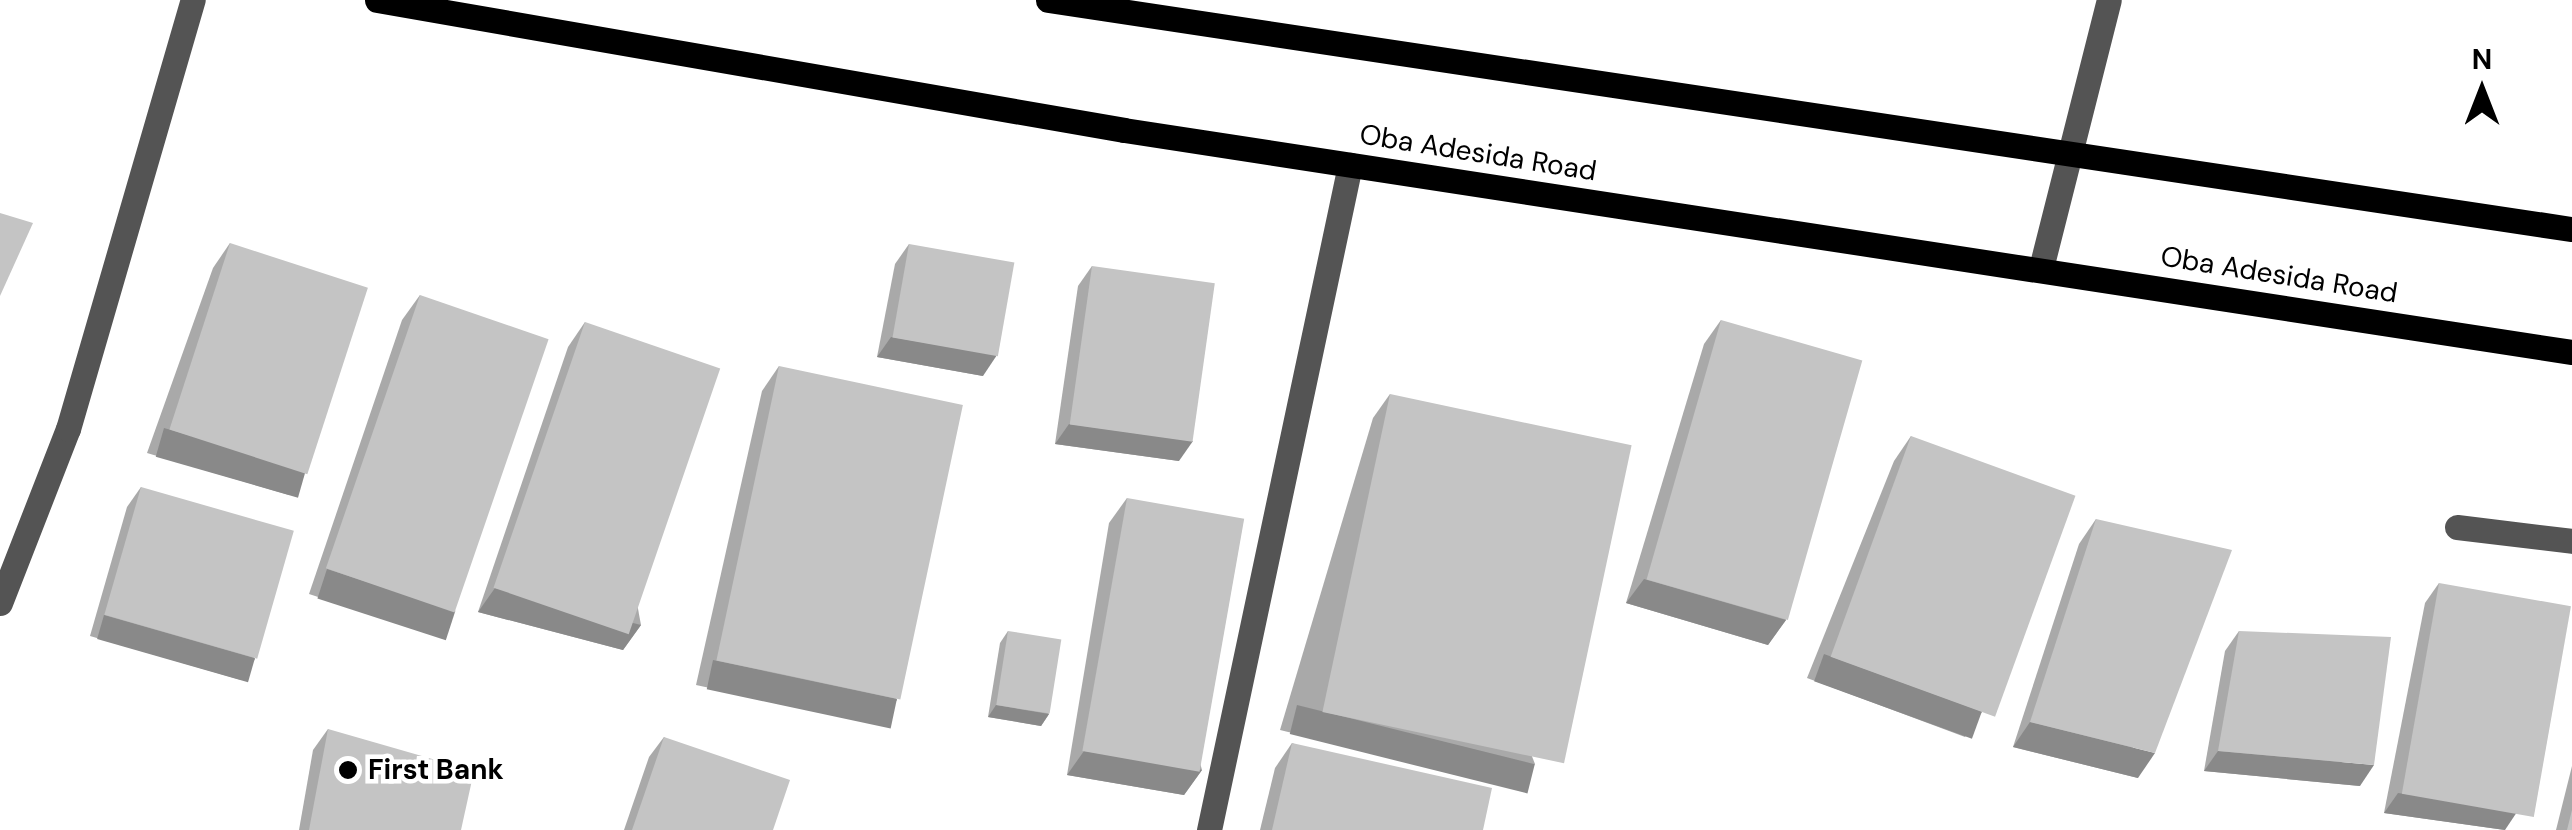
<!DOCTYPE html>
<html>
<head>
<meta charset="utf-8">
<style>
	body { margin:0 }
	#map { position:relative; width:2572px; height:830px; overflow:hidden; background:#fff; font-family:"DM Sans",sans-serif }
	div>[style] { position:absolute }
	.minor>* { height:25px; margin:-12.5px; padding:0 12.5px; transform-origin:12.5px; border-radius:12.5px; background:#545454 }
	.major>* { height:25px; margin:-12.5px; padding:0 12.5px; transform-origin:12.5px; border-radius:12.5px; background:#000 }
	.wall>* { inset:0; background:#a9a9a9 }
	.shaded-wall>* { inset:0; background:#898989; transform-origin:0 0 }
	.building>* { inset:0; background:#c4c4c4; transform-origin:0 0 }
	.dots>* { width:28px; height:28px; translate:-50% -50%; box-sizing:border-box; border:5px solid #fff; border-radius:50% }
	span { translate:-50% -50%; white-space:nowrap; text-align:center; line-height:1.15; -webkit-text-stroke:9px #fff; paint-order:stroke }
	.street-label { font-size:28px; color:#000 }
	.poi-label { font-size:28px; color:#000; font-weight:700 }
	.left { translate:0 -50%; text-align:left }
	.north { position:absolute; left:2432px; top:40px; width:100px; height:100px; -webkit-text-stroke:8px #fff; paint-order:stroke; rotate:0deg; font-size:28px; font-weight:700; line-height:40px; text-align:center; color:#000 }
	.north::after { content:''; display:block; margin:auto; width:35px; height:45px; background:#000; clip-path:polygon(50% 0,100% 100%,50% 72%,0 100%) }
</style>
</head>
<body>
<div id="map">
	<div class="minor">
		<div style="left:2041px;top:268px;width:276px;rotate:-75.8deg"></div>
		<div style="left:2457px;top:527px;width:116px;rotate:6.9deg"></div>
		<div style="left:0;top:603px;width:187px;rotate:-68.7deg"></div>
		<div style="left:68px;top:429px;width:447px;rotate:-73.8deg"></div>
		<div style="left:1209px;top:830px;width:680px;rotate:-78.03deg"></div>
	</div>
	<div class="major">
		<div style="left:377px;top:0;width:758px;rotate:9.87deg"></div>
		<div style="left:1124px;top:130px;width:1465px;rotate:8.72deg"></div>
		<div style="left:1048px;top:0;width:1541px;rotate:8.55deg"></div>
	</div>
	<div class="wall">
		<div style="clip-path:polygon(230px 243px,289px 495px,147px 453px,213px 268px)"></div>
		<div style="clip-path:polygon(909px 244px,983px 376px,877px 357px,895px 264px)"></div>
		<div style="clip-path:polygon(1092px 266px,1179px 461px,1055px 444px,1078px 286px)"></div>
		<div style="clip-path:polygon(420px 295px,437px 636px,309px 594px,402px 320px)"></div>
		<div style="clip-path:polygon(1721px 320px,1786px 620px,1768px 645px,1626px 603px,1704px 344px)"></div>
		<div style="clip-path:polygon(585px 322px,641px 625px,623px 650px,478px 612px,568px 347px)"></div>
		<div style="clip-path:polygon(779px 366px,897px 700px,879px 725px,696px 685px,762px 391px)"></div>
		<div style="clip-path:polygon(1390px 394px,1535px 764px,1518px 788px,1280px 730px,1373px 418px)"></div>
		<div style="clip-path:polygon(1911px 436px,1982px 712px,1965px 737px,1807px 678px,1894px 461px)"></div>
		<div style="clip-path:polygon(141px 487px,255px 659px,241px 680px,90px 636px,127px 507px)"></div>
		<div style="clip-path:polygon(1127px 498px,1202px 770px,1184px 795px,1067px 775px,1109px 523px)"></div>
		<div style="clip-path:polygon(2096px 519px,2138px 778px,2013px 747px,2079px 544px)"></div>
		<div style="clip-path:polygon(2439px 583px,2505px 830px,2384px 813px,2425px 603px)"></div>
		<div style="clip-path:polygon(1008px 631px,1049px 714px,1041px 726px,988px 717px,1000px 643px)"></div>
		<div style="clip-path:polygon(2239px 631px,2360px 786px,2204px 771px,2225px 651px)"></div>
		<div style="clip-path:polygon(328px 729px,461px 830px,299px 830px,313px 750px)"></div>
		<div style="clip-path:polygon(664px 737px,773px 830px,624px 830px,649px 757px)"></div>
		<div style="clip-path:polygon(1292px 743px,1483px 830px,1260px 830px,1275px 768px)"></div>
		<div style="clip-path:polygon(2572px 766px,2572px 830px,2556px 830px)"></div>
	</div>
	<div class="shaded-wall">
		<div style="clip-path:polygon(891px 337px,997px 355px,983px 376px,877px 357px)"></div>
		<div style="clip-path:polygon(1069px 424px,1193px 441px,1179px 461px,1055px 444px)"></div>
		<div style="left:164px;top:428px;width:148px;height:30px;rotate:16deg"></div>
		<div style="left:327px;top:569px;width:135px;height:31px;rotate:18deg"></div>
		<div style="clip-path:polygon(1644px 579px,1786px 620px,1768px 645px,1626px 603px)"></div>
		<div style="clip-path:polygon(495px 588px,641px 625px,623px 650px,478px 612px)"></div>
		<div style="left:104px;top:615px;width:157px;height:25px;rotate:16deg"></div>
		<div style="left:1824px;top:654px;width:168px;height:29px;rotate:20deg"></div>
		<div style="left:713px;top:660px;width:188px;height:30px;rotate:12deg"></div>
		<div style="clip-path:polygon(996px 705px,1049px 714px,1041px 726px,988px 717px)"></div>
		<div style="left:1297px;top:705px;width:245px;height:30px;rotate:14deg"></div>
		<div style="clip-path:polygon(2030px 722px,2155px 753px,2138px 778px,2013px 747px)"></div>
		<div style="clip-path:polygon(1084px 751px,1202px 770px,1184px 795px,1067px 775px)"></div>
		<div style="clip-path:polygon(2218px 751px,2374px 765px,2360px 786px,2204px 771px)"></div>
		<div style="clip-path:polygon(2398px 793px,2519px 809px,2505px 830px,2384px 813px)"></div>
	</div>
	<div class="building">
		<div style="clip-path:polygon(0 213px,33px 223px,0 296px)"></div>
		<div style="left:230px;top:243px;width:145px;height:196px;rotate:18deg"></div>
		<div style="left:909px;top:244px;width:107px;height:95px;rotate:10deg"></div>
		<div style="left:1092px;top:266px;width:124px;height:160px;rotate:8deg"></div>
		<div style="left:420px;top:295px;width:136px;height:289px;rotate:19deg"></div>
		<div style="left:1721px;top:320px;width:147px;height:270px;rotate:16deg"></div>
		<div style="left:585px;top:322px;width:143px;height:281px;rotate:19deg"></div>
		<div style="left:779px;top:366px;width:188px;height:301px;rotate:12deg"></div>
		<div style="left:1390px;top:394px;width:247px;height:325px;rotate:12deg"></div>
		<div style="left:1911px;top:436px;width:175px;height:235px;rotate:20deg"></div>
		<div style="left:141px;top:487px;width:159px;height:133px;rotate:16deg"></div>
		<div style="left:1127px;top:498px;width:119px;height:257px;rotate:10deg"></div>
		<div style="clip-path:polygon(2096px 519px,2232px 550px,2155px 753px,2030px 722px)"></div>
		<div style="left:2439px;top:583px;width:134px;height:214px;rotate:10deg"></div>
		<div style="left:1008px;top:631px;width:54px;height:75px;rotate:9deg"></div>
		<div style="clip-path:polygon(2239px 631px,2391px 637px,2374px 765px,2218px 751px)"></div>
		<div style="clip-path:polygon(328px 729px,474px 771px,461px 830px,309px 830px)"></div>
		<div style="clip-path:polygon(664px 737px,790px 780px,773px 830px,632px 830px)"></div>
		<div style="clip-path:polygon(1292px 743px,1492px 788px,1483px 830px,1272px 830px)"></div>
		<div style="clip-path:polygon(2572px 810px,2572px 830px,2567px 830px)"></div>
	</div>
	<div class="dots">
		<div style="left:348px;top:770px;background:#000"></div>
	</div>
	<div class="street-label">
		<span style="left:1478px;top:153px;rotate:9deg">Oba Adesida Road</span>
		<span style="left:2279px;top:275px;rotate:9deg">Oba Adesida Road</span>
	</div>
	<div class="poi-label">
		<span class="left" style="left:368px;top:770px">First Bank</span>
	</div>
	<div class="north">N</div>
</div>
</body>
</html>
